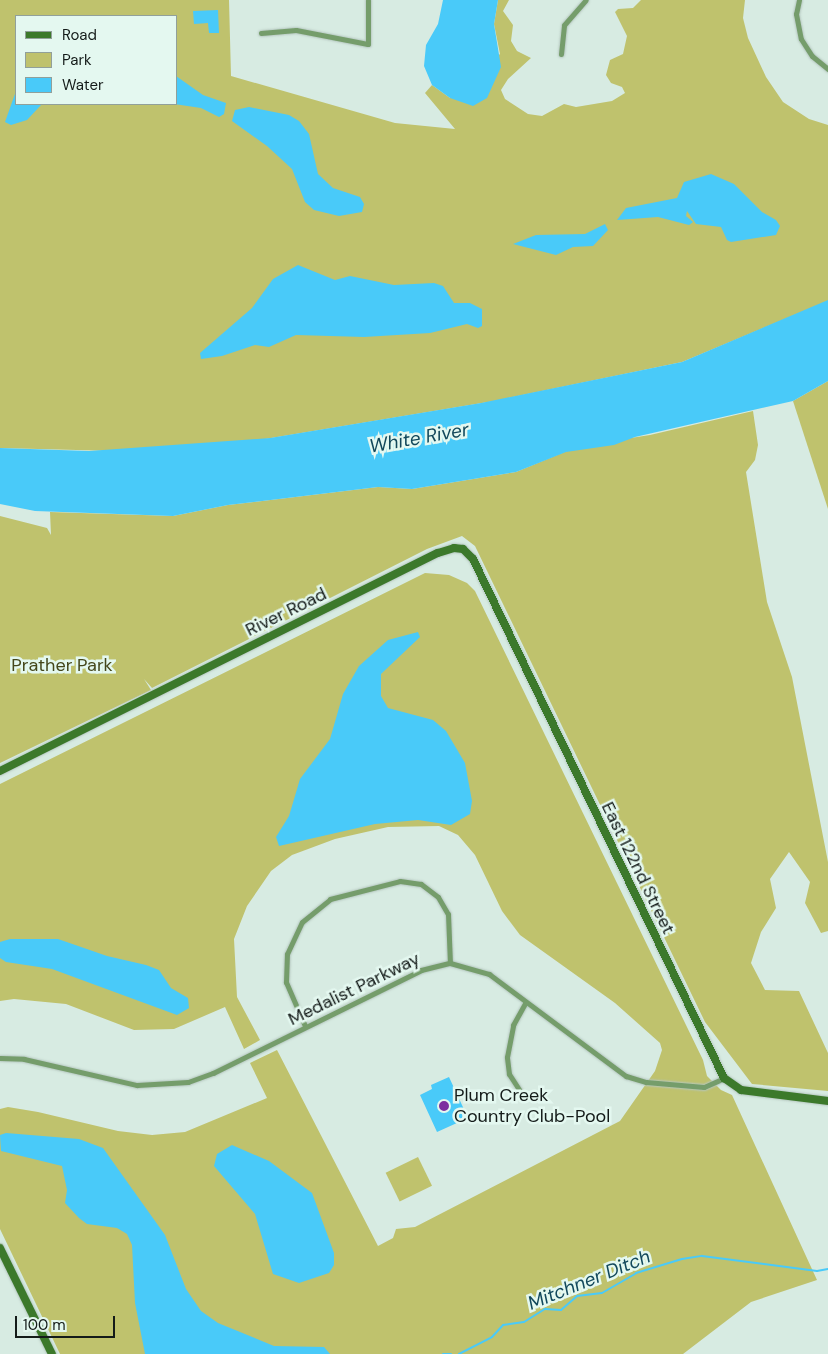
<!DOCTYPE html>
<html>
<head>
<meta charset="utf-8">
<style>
	body { margin:0 }
	#map { position:relative; width:828px; height:1354px; overflow:hidden; background:#d7ebe2; font-family:"DM Sans",sans-serif }
	div>[style] { position:absolute }
	.green>* { inset:0; background:#bfc26d; transform-origin:0 0 }
	.water>* { inset:0; background:#49caf9 }
	.stream>* { height:2px; margin:-1px; padding:0 1px; transform-origin:1px; border-radius:1px; background:#49caf9 }
	.roads { filter:drop-shadow(0 0 1px #b4c6be) drop-shadow(0 0 1px #b4c6be) }
	.street>* { height:5px; margin:-2.5px; padding:0 2.5px; transform-origin:2.5px; border-radius:2.5px; background:#759d6b }
	.secondary>* { height:8px; margin:-4px; padding:0 4px; transform-origin:4px; border-radius:4px; background:#3c792b }
	.dots>* { width:14px; height:14px; translate:-50% -50%; box-sizing:border-box; border:2px solid #e4f8f0; border-radius:50% }
	span { translate:-50% -50%; white-space:nowrap; text-align:center; line-height:1.15; -webkit-text-stroke:5px #e4f8f0; paint-order:stroke }
	.street-label { font-size:18px; color:#141b19 }
	.park-label { font-size:18px; color:#44461a }
	.poi-label { font-size:18px; color:#141b19 }
	.left { translate:0 -50%; text-align:left }
	.water-label { font-size:19px; color:#12485b; font-style:italic }
	.legend { position:absolute; left:15px; top:15px; width:162px; height:90px; box-sizing:border-box; background:#e4f8f0; border:1px solid #91a09a; margin:0; padding:6px 9px; list-style:none; font-size:15px; color:#141b19 }
	.legend li { display:flex; align-items:center; gap:10px; height:25px }
	.legend b { width:25px; border:1px solid #91a09a }
	.scale { position:absolute; left:15px; top:1316px; width:100px; height:22px; box-sizing:border-box; border:2px solid #141b19; border-top:0; padding-left:6px; font-size:15px; line-height:18px; white-space:nowrap; color:#141b19; -webkit-text-stroke:4px #e4f8f0; paint-order:stroke }
</style>
</head>
<body>
<div id="map">
	<div class="green">
		<div style="clip-path:polygon(evenodd,0 0,229px 0,231px 76px,395px 123px,455px 129px,425px 93px,432px 85px,450px 98px,500px 54px,494px 24px,498px 0,509px 0,503px 11px,513px 25px,511px 41px,517px 51px,531px 58px,508px 79px,501px 90px,505px 99px,528px 114px,542px 116px,564px 104px,576px 107px,612px 101px,625px 93px,622px 87px,611px 83px,606px 75px,610px 60px,623px 54px,627px 36px,615px 12px,618px 9px,633px 8px,641px 0,745px 0,743px 18px,748px 38px,766px 77px,783px 102px,809px 119px,828px 125px,828px 301px,682px 362px,494px 401px,259px 440px,115px 451px,0 448px,0 0,16px 16px,176px 16px,176px 104px,16px 104px,16px 16px)"></div>
		<div style="clip-path:polygon(828px 381px,828px 509px,793px 401px)"></div>
		<div style="clip-path:polygon(753px 411px,758px 445px,755px 460px,746px 472px,767px 602px,792px 677px,828px 862px,828px 931px,821px 933px,805px 903px,810px 882px,789px 852px,770px 879px,776px 908px,761px 932px,751px 963px,765px 990px,799px 991px,828px 1053px,828px 1091px,752px 1084px,705px 1022px,475px 546px,462px 536px,427px 549px,152px 688px,144px 679px,151px 690px,0 763px,0 516px,47px 528px,51px 535px,50px 512px,173px 516px,228px 505px,378px 487px,412px 489px,516px 472px,579px 446px,650px 435px)"></div>
		<div style="clip-path:polygon(425px 573px,449px 575px,467px 583px,475px 591px,703px 1060px,707px 1076px,721px 1090px,732px 1095px,817px 1280px,751px 1302px,683px 1354px,60px 1354px,0 1229px,0 1109px,8px 1107px,38px 1112px,118px 1131px,152px 1135px,185px 1132px,267px 1098px,250px 1063px,277px 1050px,378px 1246px,393px 1238px,396px 1229px,415px 1227px,620px 1121px,655px 1071px,662px 1050px,660px 1043px,615px 1003px,520px 935px,502px 911px,475px 855px,458px 835px,439px 826px,388px 827px,335px 839px,292px 855px,271px 871px,247px 906px,234px 939px,237px 997px,260px 1040px,244px 1049px,225px 1007px,174px 1029px,134px 1030px,66px 1004px,14px 999px,0 1001px,0 784px)"></div>
		<div style="left:418px;top:1157px;width:32px;height:36px;rotate:64deg"></div>
	</div>
	<div class="water">
		<div style="clip-path:polygon(443px 0,498px 0,494px 24px,501px 67px,487px 98px,473px 106px,450px 98px,432px 85px,424px 66px,426px 45px,438px 24px)"></div>
		<div style="clip-path:polygon(218px 10px,219px 33px,209px 33px,208px 23px,194px 24px,193px 11px)"></div>
		<div style="clip-path:polygon(176px 76px,203px 95px,226px 103px,224px 114px,219px 117px,201px 108px,174px 104px)"></div>
		<div style="clip-path:polygon(16px 91px,16px 104px,42px 104px,27px 120px,11px 125px,5px 122px)"></div>
		<div style="clip-path:polygon(249px 107px,289px 115px,299px 121px,309px 134px,318px 174px,333px 188px,360px 197px,364px 204px,362px 212px,339px 216px,314px 210px,305px 202px,292px 169px,267px 146px,232px 121px,235px 110px)"></div>
		<div style="clip-path:polygon(711px 174px,734px 184px,762px 212px,776px 220px,780px 226px,776px 235px,731px 242px,727px 240px,721px 227px,696px 224px,687px 211px,686px 216px,693px 222px,689px 225px,658px 217px,617px 220px,626px 208px,677px 198px,684px 182px)"></div>
		<div style="clip-path:polygon(605px 224px,608px 230px,593px 246px,573px 247px,556px 255px,513px 244px,536px 235px,585px 234px)"></div>
		<div style="clip-path:polygon(298px 265px,335px 280px,350px 276px,394px 285px,434px 283px,443px 286px,454px 303px,470px 303px,482px 309px,482px 326px,478px 328px,467px 324px,430px 333px,364px 337px,296px 335px,269px 347px,255px 345px,222px 356px,201px 359px,200px 353px,252px 308px,273px 279px)"></div>
		<div style="clip-path:polygon(828px 300px,828px 381px,793px 401px,635px 437px,614px 445px,566px 452px,516px 472px,412px 489px,378px 487px,228px 505px,173px 516px,35px 511px,0 504px,0 448px,89px 451px,270px 438px,481px 403px,682px 362px)"></div>
		<div style="clip-path:polygon(418px 632px,420px 637px,381px 674px,381px 696px,388px 708px,433px 720px,446px 731px,465px 763px,472px 801px,470px 814px,451px 825px,418px 820px,375px 824px,279px 846px,276px 837px,289px 816px,300px 779px,330px 739px,343px 694px,359px 666px,388px 640px)"></div>
		<div style="clip-path:polygon(10px 939px,58px 939px,107px 956px,146px 965px,159px 970px,171px 988px,188px 998px,189px 1008px,177px 1015px,52px 969px,6px 962px,0 958px,0 942px)"></div>
		<div style="clip-path:polygon(449px 1077px,468px 1118px,437px 1132px,420px 1095px,432px 1089px,431px 1085px)"></div>
		<div style="clip-path:polygon(6px 1133px,79px 1139px,103px 1148px,165px 1235px,186px 1289px,201px 1311px,218px 1323px,274px 1346px,324px 1347px,330px 1354px,145px 1354px,135px 1303px,132px 1245px,127px 1234px,117px 1228px,87px 1224px,79px 1218px,65px 1203px,67px 1190px,62px 1166px,1px 1151px,0 1135px)"></div>
		<div style="clip-path:polygon(232px 1145px,269px 1161px,312px 1193px,334px 1253px,334px 1265px,329px 1273px,299px 1283px,273px 1274px,255px 1214px,214px 1166px,217px 1154px)"></div>
	</div>
	<div class="stream">
		<div style="left:443px;top:1354px;width:8px"></div>
		<div style="left:459px;top:1354px;width:37px;rotate:-27deg"></div>
		<div style="left:492px;top:1337px;width:16px;rotate:-47deg"></div>
		<div style="left:503px;top:1325px;width:21px;rotate:-8deg"></div>
		<div style="left:524px;top:1322px;width:25px;rotate:-32deg"></div>
		<div style="left:545px;top:1309px;width:16px;rotate:4deg"></div>
		<div style="left:561px;top:1310px;width:21px;rotate:-41deg"></div>
		<div style="left:577px;top:1296px;width:25px;rotate:-7deg"></div>
		<div style="left:602px;top:1293px;width:39px;rotate:-30deg"></div>
		<div style="left:636px;top:1273px;width:48px;rotate:-16.9deg"></div>
		<div style="left:682px;top:1259px;width:20px;rotate:-9deg"></div>
		<div style="left:702px;top:1256px;width:116px;rotate:7.4deg"></div>
		<div style="left:817px;top:1271px;width:11px;rotate:-10deg"></div>
	</div>
	<div class="roads">
		<div class="street">
			<div style="left:799px;top:0;width:14px;rotate:102deg"></div>
			<div style="left:796px;top:14px;width:25px;rotate:79deg"></div>
			<div style="left:801px;top:39px;width:20px;rotate:57deg"></div>
			<div style="left:812px;top:56px;width:21px;rotate:39deg"></div>
			<div style="left:261px;top:33px;width:35px;rotate:-5deg"></div>
			<div style="left:296px;top:30px;width:73px;rotate:11deg"></div>
			<div style="left:368px;top:44px;width:44px;rotate:-90deg"></div>
			<div style="left:561px;top:54px;width:29px;rotate:-84deg"></div>
			<div style="left:564px;top:25px;width:33px;rotate:-49deg"></div>
			<div style="left:305px;top:1026px;width:48px;rotate:-113.4deg"></div>
			<div style="left:286px;top:982px;width:28px;rotate:-88deg"></div>
			<div style="left:287px;top:954px;width:35px;rotate:-65deg"></div>
			<div style="left:302px;top:922px;width:36px;rotate:-39deg"></div>
			<div style="left:330px;top:899px;width:72px;rotate:-14.4deg"></div>
			<div style="left:400px;top:881px;width:21px;rotate:8deg"></div>
			<div style="left:421px;top:884px;width:21px;rotate:37deg"></div>
			<div style="left:438px;top:897px;width:20px;rotate:60deg"></div>
			<div style="left:448px;top:914px;width:49px;rotate:87.7deg"></div>
			<div style="left:0;top:1058px;width:24px;rotate:2deg"></div>
			<div style="left:24px;top:1059px;width:116px;rotate:13deg"></div>
			<div style="left:137px;top:1085px;width:51px;rotate:-3.4deg"></div>
			<div style="left:188px;top:1082px;width:27px;rotate:-20deg"></div>
			<div style="left:213px;top:1073px;width:232px;rotate:-26.3deg"></div>
			<div style="left:421px;top:970px;width:30px;rotate:-14deg"></div>
			<div style="left:450px;top:963px;width:41px;rotate:15.8deg"></div>
			<div style="left:489px;top:974px;width:171px;rotate:36.7deg"></div>
			<div style="left:626px;top:1076px;width:21px;rotate:17deg"></div>
			<div style="left:646px;top:1082px;width:58px;rotate:4.9deg"></div>
			<div style="left:704px;top:1087px;width:22px;rotate:-24deg"></div>
			<div style="left:522px;top:1094px;width:24px;rotate:-123deg"></div>
			<div style="left:509px;top:1074px;width:17px;rotate:-97deg"></div>
			<div style="left:507px;top:1057px;width:33px;rotate:-79deg"></div>
			<div style="left:513px;top:1025px;width:26px;rotate:-61deg"></div>
		</div>
		<div class="secondary">
			<div style="left:0;top:771px;width:489px;rotate:-26.5deg"></div>
			<div style="left:438px;top:553px;width:17px;rotate:-17deg"></div>
			<div style="left:454px;top:548px;width:9px;rotate:6deg"></div>
			<div style="left:463px;top:549px;width:14px;rotate:45deg"></div>
			<div style="left:473px;top:559px;width:577px;rotate:64.19deg"></div>
			<div style="left:724px;top:1078px;width:21px;rotate:35deg"></div>
			<div style="left:741px;top:1090px;width:88px;rotate:7.2deg"></div>
			<div style="left:0;top:1248px;width:118px;rotate:63.9deg"></div>
		</div>
	</div>
	<div class="dots">
		<div style="left:444px;top:1106px;background:#7c2e9f"></div>
	</div>
	<div class="street-label">
		<span style="left:286px;top:612px;rotate:-26deg">River Road</span>
		<span style="left:638px;top:868px;rotate:64deg">East 122nd Street</span>
		<span style="left:354px;top:989px;rotate:-26deg">Medalist Parkway</span>
	</div>
	<div class="park-label">
		<span style="left:62px;top:665px">Prather Park</span>
	</div>
	<div class="poi-label">
		<span class="left" style="left:454px;top:1106px">Plum Creek<br>Country Club-Pool</span>
	</div>
	<div class="water-label">
		<span style="left:419px;top:438px;rotate:-10deg">White River</span>
		<span style="left:589px;top:1280px;rotate:-22deg">Mitchner Ditch</span>
	</div>
	<ul class="legend">
	<li><b style="height:6px;background:#3c792b"></b>Road</li>
	<li><b style="height:14px;background:#bfc26d"></b>Park</li>
	<li><b style="height:14px;background:#49caf9"></b>Water</li>
	</ul>
	<div class="scale">100 m</div>
</div>
</body>
</html>
